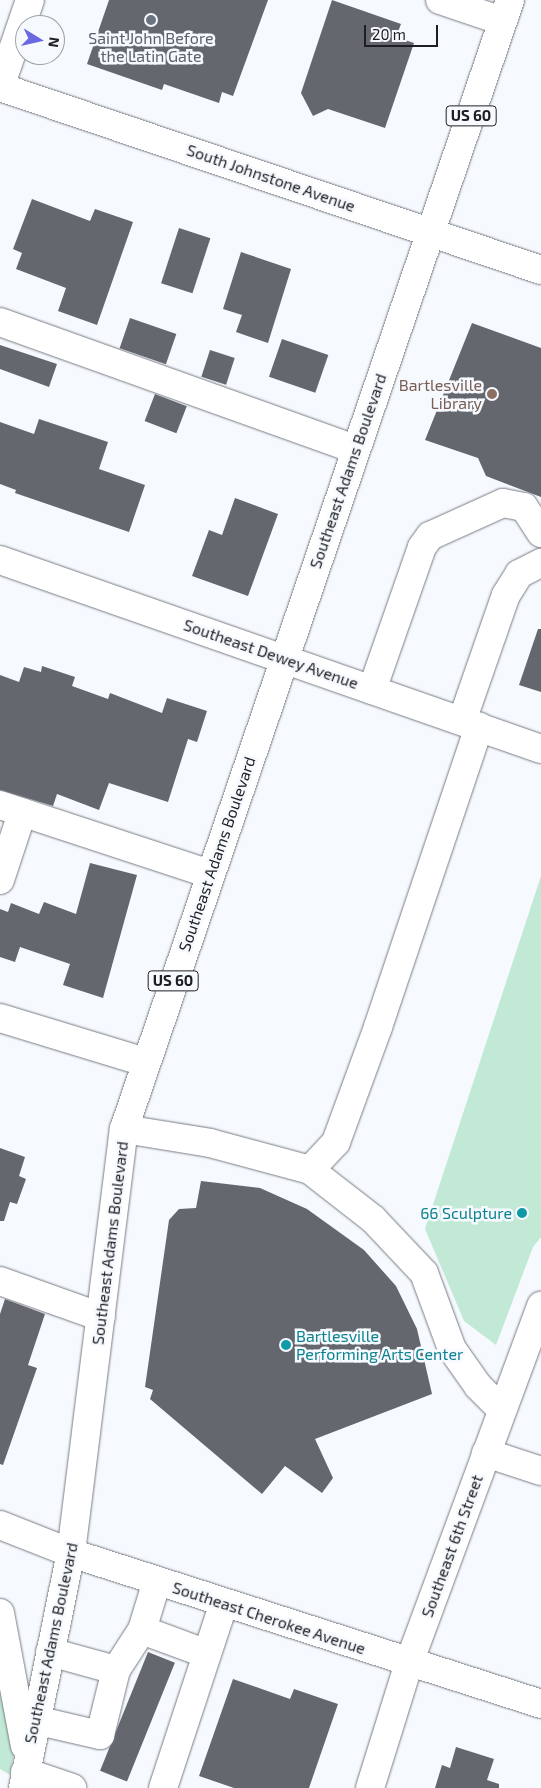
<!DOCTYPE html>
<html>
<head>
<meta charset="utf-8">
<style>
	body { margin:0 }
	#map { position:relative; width:541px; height:1788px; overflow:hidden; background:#f6f9fe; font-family:"Exo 2",sans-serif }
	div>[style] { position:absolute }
	.green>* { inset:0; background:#c1e9d6 }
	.building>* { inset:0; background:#64676e; transform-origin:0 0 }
	.roads { filter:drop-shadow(0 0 1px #787c83) drop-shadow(0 0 1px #787c83) }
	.minor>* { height:28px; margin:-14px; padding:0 14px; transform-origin:14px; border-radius:14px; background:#fff }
	.major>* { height:28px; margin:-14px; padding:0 14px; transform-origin:14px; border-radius:14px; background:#fff }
	.dots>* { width:14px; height:14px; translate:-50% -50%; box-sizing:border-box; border:2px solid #f6f9fe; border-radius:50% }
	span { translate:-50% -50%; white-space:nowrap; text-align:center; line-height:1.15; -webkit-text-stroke:5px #f6f9fe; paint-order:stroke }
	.shield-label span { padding:1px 4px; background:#f6f9fe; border:1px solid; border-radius:4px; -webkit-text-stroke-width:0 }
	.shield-label { font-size:15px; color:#1e1f22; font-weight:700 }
	.worship-label { font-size:16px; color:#5b616d }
	.street-label { font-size:16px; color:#1e1f22 }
	.education-label { font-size:16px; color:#785e54 }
	.right { translate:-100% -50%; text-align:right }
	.culture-label { font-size:16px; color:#0d838f }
	.left { translate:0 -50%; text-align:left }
	.north { position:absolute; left:15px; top:15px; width:50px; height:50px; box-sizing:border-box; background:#f6f9fe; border:1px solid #a0a2a6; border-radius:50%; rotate:99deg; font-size:14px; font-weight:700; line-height:20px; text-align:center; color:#1e1f22 }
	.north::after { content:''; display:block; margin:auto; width:18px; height:22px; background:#6a69e2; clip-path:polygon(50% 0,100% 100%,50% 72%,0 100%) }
	.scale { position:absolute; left:364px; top:25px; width:74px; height:22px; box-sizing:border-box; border:2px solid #1e1f22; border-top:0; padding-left:6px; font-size:15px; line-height:18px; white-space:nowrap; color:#1e1f22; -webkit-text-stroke:4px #f6f9fe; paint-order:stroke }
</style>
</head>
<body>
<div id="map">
	<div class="green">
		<div style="clip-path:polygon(541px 876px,541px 1237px,533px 1247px,496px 1345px,464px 1321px,425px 1229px)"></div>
		<div style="clip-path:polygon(0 1668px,15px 1748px,10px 1775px,0 1769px)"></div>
	</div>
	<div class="building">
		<div style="clip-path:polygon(109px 0,268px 0,233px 96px,222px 92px,219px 103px,164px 84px,162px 90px,87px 64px)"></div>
		<div style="clip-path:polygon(332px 0,401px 24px,396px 37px,414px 43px,385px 128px,328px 109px,313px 116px,301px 93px)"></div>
		<div style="clip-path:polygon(32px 199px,90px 221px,95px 209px,133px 222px,97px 325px,58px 311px,66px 288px,16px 269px,22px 253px,13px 249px)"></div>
		<div style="left:179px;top:228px;width:33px;height:58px;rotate:18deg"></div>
		<div style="clip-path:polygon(241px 252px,291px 269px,268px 343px,236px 332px,242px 315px,223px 309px)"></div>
		<div style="left:130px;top:318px;width:49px;height:32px;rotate:19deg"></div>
		<div style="clip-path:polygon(472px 323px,541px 348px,541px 497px,486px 476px,478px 458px,425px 440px)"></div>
		<div style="left:282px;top:339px;width:49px;height:40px;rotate:19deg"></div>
		<div style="clip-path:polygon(0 345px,57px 364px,49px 387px,0 369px)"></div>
		<div style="left:210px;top:350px;width:26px;height:28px;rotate:18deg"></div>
		<div style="left:155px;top:394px;width:34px;height:29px;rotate:21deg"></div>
		<div style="clip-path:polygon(39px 419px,108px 442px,99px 469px,145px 485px,129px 532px,15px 493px,16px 490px,0 484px,0 422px,34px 434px)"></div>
		<div style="clip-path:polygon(235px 498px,278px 514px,248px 596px,192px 576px,209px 530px,222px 535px)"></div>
		<div style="clip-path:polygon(538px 629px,541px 629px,541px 692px,519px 685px)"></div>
		<div style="clip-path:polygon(42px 666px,75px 677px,72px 686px,108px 699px,110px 693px,162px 713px,167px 698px,207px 711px,197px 742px,188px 739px,168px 802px,109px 783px,99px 810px,57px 794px,53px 806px,0 790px,0 675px,19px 682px,24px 667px,41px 672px)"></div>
		<div style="clip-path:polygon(90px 863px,137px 875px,103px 998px,63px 985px,70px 964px,20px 947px,15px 962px,0 957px,0 909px,8px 912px,11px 903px,39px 914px,44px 902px,76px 914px)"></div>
		<div style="clip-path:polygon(0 1148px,25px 1157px,19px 1176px,26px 1179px,17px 1204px,10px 1202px,4px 1221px,0 1221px)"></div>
		<div style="clip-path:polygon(201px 1181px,260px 1188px,307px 1209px,364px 1250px,396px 1286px,417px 1329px,432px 1394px,315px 1439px,333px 1478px,322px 1493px,285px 1466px,262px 1494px,150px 1399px,153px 1390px,145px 1387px,169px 1220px,179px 1209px,196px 1208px)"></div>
		<div style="clip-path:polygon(5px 1299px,45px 1314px,28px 1365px,37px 1368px,3px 1465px,0 1464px,0 1314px)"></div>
		<div style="left:148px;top:1652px;width:29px;height:128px;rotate:22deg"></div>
		<div style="clip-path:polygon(233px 1679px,290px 1699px,294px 1689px,338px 1704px,309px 1788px,234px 1788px,199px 1776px)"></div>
		<div style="clip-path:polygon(456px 1747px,494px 1759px,487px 1780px,499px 1784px,499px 1788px,435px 1788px,442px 1765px,450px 1768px)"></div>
	</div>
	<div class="roads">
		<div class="minor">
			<div style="left:440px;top:0;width:65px;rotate:18.7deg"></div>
			<div style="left:0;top:87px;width:571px;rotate:18.69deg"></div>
			<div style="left:0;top:87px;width:92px;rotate:-71deg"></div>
			<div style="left:0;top:322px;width:376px;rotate:19.7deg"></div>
			<div style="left:0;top:560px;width:573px;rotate:19.26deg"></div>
			<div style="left:372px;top:690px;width:151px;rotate:-70.7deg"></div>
			<div style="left:422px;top:547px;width:14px;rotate:-54deg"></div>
			<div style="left:430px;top:536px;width:80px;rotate:-24.3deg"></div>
			<div style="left:503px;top:503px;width:21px;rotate:11deg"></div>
			<div style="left:524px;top:507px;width:31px;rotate:57deg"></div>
			<div style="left:462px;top:721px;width:133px;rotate:-70.8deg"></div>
			<div style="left:506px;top:595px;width:25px;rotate:-58deg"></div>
			<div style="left:519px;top:574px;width:25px;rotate:-27deg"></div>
			<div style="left:0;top:805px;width:221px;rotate:18.2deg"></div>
			<div style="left:0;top:880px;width:71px;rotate:-71.8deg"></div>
			<div style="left:0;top:1018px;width:152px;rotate:16.9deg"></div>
			<div style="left:124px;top:1129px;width:87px;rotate:9.2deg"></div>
			<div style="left:210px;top:1143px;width:104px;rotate:15.1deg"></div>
			<div style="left:310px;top:1170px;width:80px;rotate:37.9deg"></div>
			<div style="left:373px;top:1219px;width:74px;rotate:46.6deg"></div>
			<div style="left:424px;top:1273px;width:81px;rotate:69.8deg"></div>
			<div style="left:452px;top:1349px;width:45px;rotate:54.9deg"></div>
			<div style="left:478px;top:1386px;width:34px;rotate:45deg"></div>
			<div style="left:310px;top:1170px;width:38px;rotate:-47deg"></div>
			<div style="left:336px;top:1142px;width:122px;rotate:-69.9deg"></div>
			<div style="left:378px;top:1027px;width:317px;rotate:-71.4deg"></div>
			<div style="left:0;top:1281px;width:107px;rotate:19.6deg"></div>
			<div style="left:486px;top:1453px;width:58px;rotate:18.1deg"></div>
			<div style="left:0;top:1525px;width:76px;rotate:21.5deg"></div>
			<div style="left:157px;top:1581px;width:51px;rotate:107deg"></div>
			<div style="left:142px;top:1630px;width:69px;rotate:20.3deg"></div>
			<div style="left:0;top:1613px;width:135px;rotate:79.4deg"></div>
			<div style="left:50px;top:1652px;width:68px;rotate:15.3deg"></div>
			<div style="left:35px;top:1720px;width:67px;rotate:13deg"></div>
			<div style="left:100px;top:1735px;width:67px;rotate:-76.2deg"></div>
			<div style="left:116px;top:1670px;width:48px;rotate:-57deg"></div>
			<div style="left:25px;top:1772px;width:50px;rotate:18.8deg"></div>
			<div style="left:163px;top:1788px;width:195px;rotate:-71.8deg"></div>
			<div style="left:370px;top:1788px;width:131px;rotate:-72.7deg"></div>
			<div style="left:409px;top:1663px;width:381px;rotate:-69.7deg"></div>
		</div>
		<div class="major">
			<div style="left:71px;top:1553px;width:494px;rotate:17.8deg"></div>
			<div style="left:23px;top:1788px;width:240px;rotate:-78.5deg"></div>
			<div style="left:71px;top:1553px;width:427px;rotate:-82.9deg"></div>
			<div style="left:124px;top:1129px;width:1193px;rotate:-71.12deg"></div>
		</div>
	</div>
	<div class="dots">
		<div style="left:151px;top:20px;background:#6b7280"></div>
		<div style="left:492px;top:394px;background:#8d6e63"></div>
		<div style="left:522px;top:1213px;background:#0f9aa8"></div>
		<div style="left:286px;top:1345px;background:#0f9aa8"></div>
	</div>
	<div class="shield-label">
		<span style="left:471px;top:116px">US 60</span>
		<span style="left:173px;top:981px">US 60</span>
	</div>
	<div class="worship-label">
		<span style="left:151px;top:47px">Saint John Before<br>the Latin Gate</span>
	</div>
	<div class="street-label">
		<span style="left:271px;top:178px;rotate:19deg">South Johnstone Avenue</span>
		<span style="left:348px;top:471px;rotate:-71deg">Southeast Adams Boulevard</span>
		<span style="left:271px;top:654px;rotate:19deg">Southeast Dewey Avenue</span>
		<span style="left:217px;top:854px;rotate:-71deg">Southeast Adams Boulevard</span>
		<span style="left:110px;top:1243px;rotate:-83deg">Southeast Adams Boulevard</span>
		<span style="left:452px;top:1546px;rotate:-70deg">Southeast 6th Street</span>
		<span style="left:269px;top:1618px;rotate:18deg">Southeast Cherokee Avenue</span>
		<span style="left:51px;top:1643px;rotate:-78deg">Southeast Adams Boulevard</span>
	</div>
	<div class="education-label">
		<span class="right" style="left:482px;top:394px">Bartlesville<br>Library</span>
	</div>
	<div class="culture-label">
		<span class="right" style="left:512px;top:1213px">66 Sculpture</span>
		<span class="left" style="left:296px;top:1345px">Bartlesville<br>Performing Arts Center</span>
	</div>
	<div class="north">N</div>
	<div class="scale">20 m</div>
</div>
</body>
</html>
